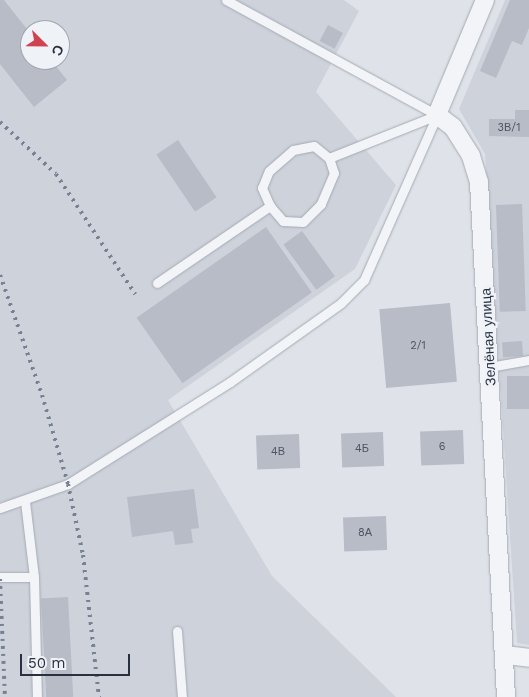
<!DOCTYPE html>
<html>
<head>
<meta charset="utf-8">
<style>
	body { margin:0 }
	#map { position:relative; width:529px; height:697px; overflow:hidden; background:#dfe3e9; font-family:"Work Sans",sans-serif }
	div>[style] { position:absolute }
	.built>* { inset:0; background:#cdd2db }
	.building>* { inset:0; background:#b7bcc6; transform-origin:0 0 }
	.roads { filter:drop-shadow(0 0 1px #a4aab3) drop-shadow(0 0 1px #a4aab3) }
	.service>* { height:9px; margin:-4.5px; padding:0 4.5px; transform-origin:4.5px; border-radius:4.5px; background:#f2f4f7 }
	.minor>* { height:18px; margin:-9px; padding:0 9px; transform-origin:9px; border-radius:9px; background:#f2f4f7 }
	.rail>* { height:4px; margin-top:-2px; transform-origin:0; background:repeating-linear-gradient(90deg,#788193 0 2.5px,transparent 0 7.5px) }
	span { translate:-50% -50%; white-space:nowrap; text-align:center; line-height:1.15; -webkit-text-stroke:5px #eff2f7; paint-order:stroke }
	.number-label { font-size:11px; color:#4c5362 }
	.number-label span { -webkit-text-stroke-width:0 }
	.street-label { font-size:14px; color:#283041 }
	.north { position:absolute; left:20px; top:20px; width:50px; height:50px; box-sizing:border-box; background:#eff2f7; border:1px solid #9fa4ae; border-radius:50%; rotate:113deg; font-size:14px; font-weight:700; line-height:20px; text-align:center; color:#283041 }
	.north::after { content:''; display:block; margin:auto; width:18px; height:22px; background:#d2414f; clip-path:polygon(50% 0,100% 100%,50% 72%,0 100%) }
	.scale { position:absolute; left:20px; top:654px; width:110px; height:22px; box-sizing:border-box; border:2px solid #283041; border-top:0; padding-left:6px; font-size:15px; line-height:18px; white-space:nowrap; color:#283041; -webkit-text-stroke:4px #eff2f7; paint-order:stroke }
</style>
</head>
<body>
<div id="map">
	<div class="built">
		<div style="clip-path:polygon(evenodd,0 0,344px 0,359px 11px,316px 92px,396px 185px,355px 269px,168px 400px,272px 576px,396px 697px,0 697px,0 0,30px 30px,60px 30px,60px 60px,30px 60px,30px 30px)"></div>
		<div style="clip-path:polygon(505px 0,529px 0,529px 645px,517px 643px,485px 154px,459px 109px)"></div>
	</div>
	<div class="building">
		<div style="clip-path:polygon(0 0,4px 0,30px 33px,30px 60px,51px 60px,67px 80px,34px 107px,0 64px)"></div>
		<div style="clip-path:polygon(510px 0,529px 0,529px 28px,522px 45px,512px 41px,496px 78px,480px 71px)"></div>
		<div style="left:328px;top:25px;width:17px;height:18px;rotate:28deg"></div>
		<div style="clip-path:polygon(515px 110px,529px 110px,529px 137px,489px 136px,489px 119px,515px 119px)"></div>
		<div style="left:178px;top:140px;width:69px;height:26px;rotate:56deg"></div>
		<div style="left:522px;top:204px;width:107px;height:26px;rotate:88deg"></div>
		<div style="left:266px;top:227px;width:80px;height:158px;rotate:55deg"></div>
		<div style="left:302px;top:231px;width:56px;height:23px;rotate:54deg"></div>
		<div style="left:450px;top:303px;width:79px;height:71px;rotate:85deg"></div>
		<div style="left:522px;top:341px;width:15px;height:20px;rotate:86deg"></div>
		<div style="left:529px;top:376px;width:33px;height:22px;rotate:90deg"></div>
		<div style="left:463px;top:430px;width:34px;height:43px;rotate:88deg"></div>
		<div style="left:383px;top:432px;width:34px;height:42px;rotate:88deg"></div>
		<div style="left:299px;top:434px;width:34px;height:43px;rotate:88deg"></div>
		<div style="clip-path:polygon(194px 489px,199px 528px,191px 529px,193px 543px,175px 545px,173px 531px,132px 537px,127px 497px)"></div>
		<div style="left:386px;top:516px;width:34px;height:43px;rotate:88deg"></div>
		<div style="left:68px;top:597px;width:100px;height:27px;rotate:87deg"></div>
	</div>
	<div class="roads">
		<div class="service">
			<div style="left:226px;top:0;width:240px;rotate:28.6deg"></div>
			<div style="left:329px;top:158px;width:16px;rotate:72deg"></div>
			<div style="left:334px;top:173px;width:34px;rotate:113deg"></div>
			<div style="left:321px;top:204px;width:25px;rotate:135deg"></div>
			<div style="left:303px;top:222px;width:20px;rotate:-177deg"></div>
			<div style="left:283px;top:221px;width:20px;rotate:-131deg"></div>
			<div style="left:270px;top:206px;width:20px;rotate:-114deg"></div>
			<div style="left:262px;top:188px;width:18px;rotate:-68deg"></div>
			<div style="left:269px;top:171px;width:32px;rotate:-41deg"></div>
			<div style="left:293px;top:150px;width:21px;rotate:-11deg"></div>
			<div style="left:314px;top:146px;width:19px;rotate:39deg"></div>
			<div style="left:329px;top:158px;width:116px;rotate:-21.7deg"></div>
			<div style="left:157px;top:283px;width:137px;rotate:-34.3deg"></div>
			<div style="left:489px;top:367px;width:41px;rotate:-9.9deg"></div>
			<div style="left:0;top:508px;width:72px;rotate:-19.4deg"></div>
			<div style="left:68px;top:484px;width:191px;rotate:-32.2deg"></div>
			<div style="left:230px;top:382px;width:136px;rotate:-35.4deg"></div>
			<div style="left:341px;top:303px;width:33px;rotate:-45deg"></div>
			<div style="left:364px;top:280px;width:180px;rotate:-66.1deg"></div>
			<div style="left:0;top:577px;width:34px"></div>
			<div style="left:34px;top:577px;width:77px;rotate:-96.8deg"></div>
			<div style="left:34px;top:577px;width:120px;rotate:88.6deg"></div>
			<div style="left:177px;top:631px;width:66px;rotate:85.7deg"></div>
		</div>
		<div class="minor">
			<div style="left:485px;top:0;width:125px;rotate:112.7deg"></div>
			<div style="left:437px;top:115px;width:20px;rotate:37deg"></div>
			<div style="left:453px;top:127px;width:34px;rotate:58deg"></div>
			<div style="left:471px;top:156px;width:27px;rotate:73deg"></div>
			<div style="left:479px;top:182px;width:516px;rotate:87deg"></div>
			<div style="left:506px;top:655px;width:23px;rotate:7deg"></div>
		</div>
	</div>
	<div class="rail">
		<div style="left:0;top:122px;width:76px;rotate:42.9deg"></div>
		<div style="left:56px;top:174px;width:144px;rotate:56.6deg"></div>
		<div style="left:0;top:275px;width:127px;rotate:70.7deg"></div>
		<div style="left:42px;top:395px;width:93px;rotate:73.7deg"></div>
		<div style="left:68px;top:484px;width:73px;rotate:78.1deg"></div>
		<div style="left:83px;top:555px;width:143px;rotate:83.6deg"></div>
		<div style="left:0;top:579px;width:118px;rotate:87.6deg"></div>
	</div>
	<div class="number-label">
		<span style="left:509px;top:128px">3В/1</span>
		<span style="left:418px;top:346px">2/1</span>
		<span style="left:442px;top:447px">6</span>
		<span style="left:362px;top:449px">4Б</span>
		<span style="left:278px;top:452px">4В</span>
		<span style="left:365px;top:533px">8А</span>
	</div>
	<div class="street-label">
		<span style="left:488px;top:337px;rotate:-93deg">Зелёная улица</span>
	</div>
	<div class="north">С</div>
	<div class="scale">50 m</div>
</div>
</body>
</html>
